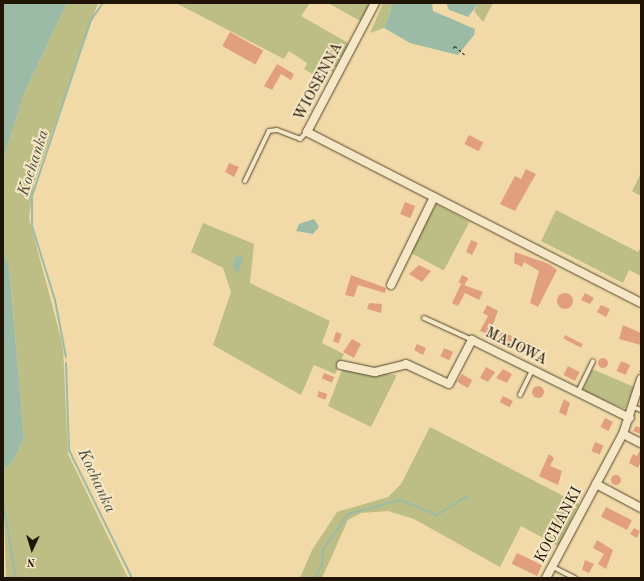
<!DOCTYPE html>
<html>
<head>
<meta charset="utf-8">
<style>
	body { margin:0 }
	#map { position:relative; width:644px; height:581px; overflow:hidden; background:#f1daa8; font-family:"Old Standard TT",serif }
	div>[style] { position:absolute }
	.green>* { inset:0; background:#bdbe85; transform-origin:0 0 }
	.water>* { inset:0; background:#9bbba7 }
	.stream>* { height:2px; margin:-1px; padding:0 1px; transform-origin:1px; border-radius:1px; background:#9bbba7 }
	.building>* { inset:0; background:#e29f80; transform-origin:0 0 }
	.round { border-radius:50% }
	.path>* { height:1px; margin-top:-0.5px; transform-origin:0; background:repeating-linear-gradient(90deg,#201407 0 3px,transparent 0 5px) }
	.roads { filter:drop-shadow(0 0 1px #54462f) drop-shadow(0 0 1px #54462f) }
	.lane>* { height:4px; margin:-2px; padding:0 2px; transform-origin:2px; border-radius:2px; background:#f6e7c6 }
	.street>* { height:8px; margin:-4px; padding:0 4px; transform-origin:4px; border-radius:4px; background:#f6e7c6 }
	span { translate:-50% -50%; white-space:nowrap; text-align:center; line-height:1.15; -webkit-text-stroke:4px #f6e7c6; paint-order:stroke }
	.street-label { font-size:15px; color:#201407 }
	.water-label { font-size:16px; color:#4b4e3f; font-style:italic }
	.frame { position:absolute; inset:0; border:4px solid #201407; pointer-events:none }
	.north { position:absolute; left:12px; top:529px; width:40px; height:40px; -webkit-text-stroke:3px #f6e7c6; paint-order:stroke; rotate:184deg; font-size:11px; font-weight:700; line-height:16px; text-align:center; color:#201407 }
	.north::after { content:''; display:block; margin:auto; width:14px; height:18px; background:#201407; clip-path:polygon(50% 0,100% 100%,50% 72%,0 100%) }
</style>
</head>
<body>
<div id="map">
	<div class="green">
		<div style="clip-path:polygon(67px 3px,98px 3px,34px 183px,29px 218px,63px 346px,68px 454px,128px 578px,6px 578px,3px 471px,14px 460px,24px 438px,9px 266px,3px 251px,3px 160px,24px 94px)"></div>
		<div style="clip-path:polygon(176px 3px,310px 3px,301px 16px,350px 44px,333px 72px,324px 67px,318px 77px,304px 69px,307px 63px,289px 51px,284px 59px)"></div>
		<div style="clip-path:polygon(328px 3px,370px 3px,362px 22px)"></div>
		<div style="clip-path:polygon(383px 3px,393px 3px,384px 28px,370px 33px)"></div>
		<div style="clip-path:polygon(479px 3px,493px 3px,483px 22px,474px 11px)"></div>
		<div style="clip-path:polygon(641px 173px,641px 196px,632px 191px)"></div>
		<div style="left:436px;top:204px;width:38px;height:55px;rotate:28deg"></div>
		<div style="clip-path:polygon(556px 210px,638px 252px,641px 247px,641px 276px,629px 270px,623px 283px,541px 241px)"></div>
		<div style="clip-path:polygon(203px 223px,254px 244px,250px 283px,330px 321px,322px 343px,344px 354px,335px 374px,314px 365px,301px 395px,213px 345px,231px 292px,223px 268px,191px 252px)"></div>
		<div style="left:592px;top:369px;width:46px;height:24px;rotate:23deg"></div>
		<div style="clip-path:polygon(342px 370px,397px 375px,371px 427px,328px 406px)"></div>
		<div style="clip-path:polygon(430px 427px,579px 504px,558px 546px,521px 526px,500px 567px,414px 519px,388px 511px,361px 513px,348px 520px,322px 578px,300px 578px,312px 550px,337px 512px,388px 497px,401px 484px)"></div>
	</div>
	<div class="water">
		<div style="clip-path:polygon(3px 3px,67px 3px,24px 94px,3px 160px)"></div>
		<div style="clip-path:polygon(393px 3px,432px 3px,433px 11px,475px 29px,474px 35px,458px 55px,410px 43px,384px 28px)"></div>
		<div style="clip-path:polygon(446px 3px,479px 3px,468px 17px,449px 10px)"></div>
		<div style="clip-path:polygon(314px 219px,319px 227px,313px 234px,296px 231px,299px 224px)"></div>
		<div style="clip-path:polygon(3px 251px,9px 266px,24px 438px,14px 460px,3px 471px)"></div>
		<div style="clip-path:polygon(237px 255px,243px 256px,238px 274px,232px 266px)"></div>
	</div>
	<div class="stream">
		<div style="left:66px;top:357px;width:58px;rotate:-100.9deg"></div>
		<div style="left:55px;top:300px;width:77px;rotate:-107.3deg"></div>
		<div style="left:32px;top:226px;width:30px;rotate:-90deg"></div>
		<div style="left:32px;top:196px;width:186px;rotate:-71.5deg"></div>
		<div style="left:91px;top:20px;width:21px;rotate:-55deg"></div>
		<div style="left:66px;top:363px;width:87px;rotate:88deg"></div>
		<div style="left:69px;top:450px;width:143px;rotate:63.8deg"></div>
		<div style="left:3px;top:503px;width:76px;rotate:80.2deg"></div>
		<div style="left:315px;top:578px;width:15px;rotate:-62deg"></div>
		<div style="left:322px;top:565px;width:15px;rotate:-86deg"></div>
		<div style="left:323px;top:550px;width:44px;rotate:-55.2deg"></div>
		<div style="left:348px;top:514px;width:54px;rotate:-15.1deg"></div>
		<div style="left:400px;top:500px;width:40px;rotate:22deg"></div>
		<div style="left:437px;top:515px;width:36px;rotate:-32deg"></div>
	</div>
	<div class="building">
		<div style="left:230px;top:32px;width:38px;height:16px;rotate:29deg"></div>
		<div style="clip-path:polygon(277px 64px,294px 74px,291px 80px,281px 74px,272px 90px,264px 86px)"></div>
		<div style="left:469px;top:135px;width:16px;height:10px;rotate:27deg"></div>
		<div style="clip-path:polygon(229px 163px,239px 167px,234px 177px,225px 172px)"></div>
		<div style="clip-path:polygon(526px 169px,536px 174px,515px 211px,500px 204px,515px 176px,521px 179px)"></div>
		<div style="left:405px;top:202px;width:11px;height:13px;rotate:22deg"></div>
		<div style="clip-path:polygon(471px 240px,478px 243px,472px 255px,466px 252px)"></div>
		<div style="clip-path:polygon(515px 252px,549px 264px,557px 270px,538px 307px,530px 303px,539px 271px,524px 262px,522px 267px,514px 263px)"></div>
		<div style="clip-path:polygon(419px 265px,431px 271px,422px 282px,409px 274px)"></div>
		<div style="clip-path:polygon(351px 275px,386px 288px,385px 293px,358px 285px,354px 297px,345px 295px)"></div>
		<div style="left:462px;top:275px;width:7px;height:8px;rotate:27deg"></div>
		<div style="clip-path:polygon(461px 284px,483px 292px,479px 300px,465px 293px,458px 306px,452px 303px)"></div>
		<div style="clip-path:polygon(585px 293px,594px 298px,590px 304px,581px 300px)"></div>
		<div class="round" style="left:557px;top:293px;width:16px;height:16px"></div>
		<div style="clip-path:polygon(369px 303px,382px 304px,381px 313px,367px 309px)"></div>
		<div style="clip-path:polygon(487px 305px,498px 311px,489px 335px,480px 331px,488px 316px,483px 313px)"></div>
		<div style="clip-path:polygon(601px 305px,610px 309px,606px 317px,597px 312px)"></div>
		<div style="clip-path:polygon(623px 325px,641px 333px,641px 345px,619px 339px)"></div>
		<div style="left:336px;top:332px;width:6px;height:10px;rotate:18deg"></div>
		<div style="clip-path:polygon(501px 332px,531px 343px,526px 352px,498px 339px)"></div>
		<div style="left:565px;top:335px;width:20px;height:4px;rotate:27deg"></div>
		<div style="clip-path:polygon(352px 339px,361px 344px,354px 358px,343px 352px)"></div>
		<div style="clip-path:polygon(417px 344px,426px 348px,423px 355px,414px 350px)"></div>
		<div style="left:444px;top:348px;width:10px;height:9px;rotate:24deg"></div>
		<div class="round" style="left:598px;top:358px;width:10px;height:10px"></div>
		<div style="left:621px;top:361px;width:10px;height:11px;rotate:24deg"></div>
		<div style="left:568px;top:366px;width:13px;height:10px;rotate:27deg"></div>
		<div style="clip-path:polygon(486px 367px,495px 372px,488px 382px,480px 378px)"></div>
		<div style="clip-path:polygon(503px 369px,512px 374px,507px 383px,496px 378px)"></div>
		<div style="left:324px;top:373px;width:11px;height:6px;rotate:22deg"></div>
		<div style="left:462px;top:374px;width:12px;height:9px;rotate:31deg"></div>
		<div class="round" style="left:532px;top:386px;width:12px;height:12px"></div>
		<div style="left:319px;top:391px;width:9px;height:6px;rotate:21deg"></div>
		<div style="left:503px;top:396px;width:11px;height:7px;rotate:27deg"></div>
		<div style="clip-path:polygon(564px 399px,570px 403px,566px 416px,559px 412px)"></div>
		<div style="left:605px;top:418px;width:9px;height:10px;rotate:27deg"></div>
		<div style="clip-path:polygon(636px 426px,641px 428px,641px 434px,633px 431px)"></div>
		<div style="left:595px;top:442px;width:9px;height:10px;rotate:21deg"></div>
		<div style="clip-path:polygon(641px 448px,641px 461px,638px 468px,629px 463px,633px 454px,637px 456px)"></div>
		<div style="clip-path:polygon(549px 454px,554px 458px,550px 466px,562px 471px,558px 485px,539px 476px)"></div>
		<div class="round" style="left:611px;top:475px;width:10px;height:10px"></div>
		<div style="left:606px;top:507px;width:29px;height:11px;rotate:27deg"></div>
		<div style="clip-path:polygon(634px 528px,640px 531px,637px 538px,630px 534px)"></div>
		<div style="clip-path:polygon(597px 540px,613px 550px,606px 569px,598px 564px,604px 554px,593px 548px)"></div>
		<div style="left:517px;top:553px;width:28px;height:12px;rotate:26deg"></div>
		<div style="clip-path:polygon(585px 560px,594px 564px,589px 573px,582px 570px)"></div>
	</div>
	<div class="path">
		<div style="left:455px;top:46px;width:13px;rotate:42deg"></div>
		<div style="left:453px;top:48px;width:4px;rotate:-45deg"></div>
		<div style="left:640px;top:372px;width:5px;rotate:-79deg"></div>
	</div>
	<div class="roads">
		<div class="lane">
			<div style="left:245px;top:181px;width:55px;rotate:-64.4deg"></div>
			<div style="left:269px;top:131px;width:8px;rotate:-7deg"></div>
			<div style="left:277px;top:130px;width:25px;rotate:21deg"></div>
			<div style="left:300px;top:139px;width:10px;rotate:-45deg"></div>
			<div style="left:424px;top:318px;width:53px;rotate:24.6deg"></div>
			<div style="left:578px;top:392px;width:34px;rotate:-64deg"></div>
			<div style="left:520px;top:395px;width:28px;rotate:-64deg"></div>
			<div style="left:633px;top:407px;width:9px;rotate:21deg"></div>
			<div style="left:553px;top:567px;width:25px;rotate:27deg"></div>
		</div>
		<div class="street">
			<div style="left:375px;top:3px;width:146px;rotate:117.8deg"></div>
			<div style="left:307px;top:132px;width:375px;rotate:27.1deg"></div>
			<div style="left:391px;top:285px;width:98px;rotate:-64deg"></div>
			<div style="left:341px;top:365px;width:35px;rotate:12deg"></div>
			<div style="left:375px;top:372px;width:32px;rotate:-14deg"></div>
			<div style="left:406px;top:364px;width:47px;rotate:24.9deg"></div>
			<div style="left:449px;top:384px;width:50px;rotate:-62.4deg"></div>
			<div style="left:472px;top:340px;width:176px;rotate:26.3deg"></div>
			<div style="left:623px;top:434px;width:20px;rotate:27deg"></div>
			<div style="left:596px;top:484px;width:51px;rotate:28.1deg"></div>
			<div style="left:546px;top:578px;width:163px;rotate:-61.9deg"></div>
			<div style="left:623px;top:434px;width:58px;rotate:-71.9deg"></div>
		</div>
	</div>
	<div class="street-label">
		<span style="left:319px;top:82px;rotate:-62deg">WIOSENNA</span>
		<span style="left:516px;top:347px;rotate:26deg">MAJOWA</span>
		<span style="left:559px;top:525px;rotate:-62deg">KOCHANKI</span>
	</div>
	<div class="water-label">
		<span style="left:34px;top:163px;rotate:-72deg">Kochanka</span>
		<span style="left:96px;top:481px;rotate:65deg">Kochanka</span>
	</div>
	<div class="frame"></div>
	<div class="north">N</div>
</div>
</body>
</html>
